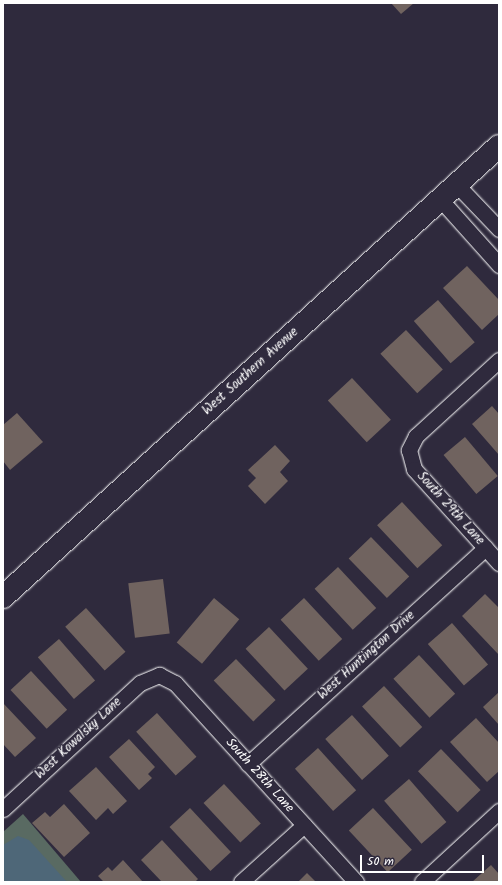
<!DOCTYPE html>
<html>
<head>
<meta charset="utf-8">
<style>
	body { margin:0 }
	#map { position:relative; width:502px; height:885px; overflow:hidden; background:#2f2a3d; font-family:Kalam,sans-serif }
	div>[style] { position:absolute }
	.green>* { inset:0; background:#596a62 }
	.water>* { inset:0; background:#4e6778 }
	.building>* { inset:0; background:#70635f; transform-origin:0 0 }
	.roads { filter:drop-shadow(0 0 1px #fff) drop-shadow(0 0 1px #fff) }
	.minor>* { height:15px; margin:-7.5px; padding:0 7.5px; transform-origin:7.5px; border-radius:7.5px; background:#2f2a3d }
	.secondary>* { height:22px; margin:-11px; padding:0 11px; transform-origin:11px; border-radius:11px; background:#2f2a3d }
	span { translate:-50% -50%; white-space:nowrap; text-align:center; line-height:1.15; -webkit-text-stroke:3px #2f2a3d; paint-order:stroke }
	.street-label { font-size:13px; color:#fff }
	.frame { position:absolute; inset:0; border:4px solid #fff; pointer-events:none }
	.scale { position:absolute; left:360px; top:855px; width:124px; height:18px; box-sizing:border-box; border:2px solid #fff; border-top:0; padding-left:5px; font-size:12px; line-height:14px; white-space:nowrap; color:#fff; -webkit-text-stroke:3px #2f2a3d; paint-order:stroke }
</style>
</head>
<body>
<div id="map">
	<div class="green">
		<div style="clip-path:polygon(23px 814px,81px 882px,3px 882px,3px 832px)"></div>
	</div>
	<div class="water">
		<div style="clip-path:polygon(18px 836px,29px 840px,67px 882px,6px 882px,3px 879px,3px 845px)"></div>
	</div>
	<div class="building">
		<div style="clip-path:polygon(391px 3px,414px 3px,401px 14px)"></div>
		<div style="clip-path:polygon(467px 266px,499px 300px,499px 314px,482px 330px,443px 288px)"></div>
		<div style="left:438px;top:300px;width:56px;height:32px;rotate:49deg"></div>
		<div style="left:406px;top:330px;width:54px;height:35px;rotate:47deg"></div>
		<div style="left:352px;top:378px;width:57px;height:33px;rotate:47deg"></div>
		<div style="clip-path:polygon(492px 406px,499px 414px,499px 455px,472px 424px)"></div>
		<div style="clip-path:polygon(17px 413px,43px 442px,10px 470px,3px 461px,3px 425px)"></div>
		<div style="left:465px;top:437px;width:51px;height:28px;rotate:50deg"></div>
		<div style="clip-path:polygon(275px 445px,290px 461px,280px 472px,288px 481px,265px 504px,248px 486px,256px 478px,248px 470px)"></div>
		<div style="left:402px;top:502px;width:59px;height:34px;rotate:47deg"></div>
		<div style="left:371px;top:537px;width:55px;height:31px;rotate:46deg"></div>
		<div style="left:338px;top:567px;width:56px;height:32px;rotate:47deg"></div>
		<div style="left:163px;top:579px;width:55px;height:35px;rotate:83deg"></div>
		<div style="clip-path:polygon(485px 594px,499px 608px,499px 655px,462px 616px)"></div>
		<div style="left:214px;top:598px;width:33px;height:58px;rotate:40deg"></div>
		<div style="left:304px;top:598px;width:56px;height:32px;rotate:47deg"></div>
		<div style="left:86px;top:608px;width:59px;height:28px;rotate:48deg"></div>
		<div style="left:452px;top:623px;width:55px;height:32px;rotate:49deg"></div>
		<div style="left:269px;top:627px;width:57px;height:32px;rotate:47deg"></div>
		<div style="left:59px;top:639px;width:55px;height:28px;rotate:49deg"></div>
		<div style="left:419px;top:655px;width:53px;height:35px;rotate:47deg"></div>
		<div style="left:236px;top:659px;width:57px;height:31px;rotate:46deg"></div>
		<div style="left:31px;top:671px;width:53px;height:28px;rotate:47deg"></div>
		<div style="left:384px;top:686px;width:56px;height:30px;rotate:47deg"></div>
		<div style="clip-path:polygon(499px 692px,499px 725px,483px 707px)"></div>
		<div style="clip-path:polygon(3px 703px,36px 738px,15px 757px,3px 744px)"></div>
		<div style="left:157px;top:713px;width:59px;height:28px;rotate:48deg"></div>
		<div style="left:352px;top:715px;width:55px;height:36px;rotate:48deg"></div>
		<div style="clip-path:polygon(476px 718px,499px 743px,499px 771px,487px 782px,450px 742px)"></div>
		<div style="clip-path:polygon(129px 739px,155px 767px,148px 774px,152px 778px,139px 790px,109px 757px)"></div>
		<div style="left:318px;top:748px;width:57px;height:31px;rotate:48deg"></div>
		<div style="left:441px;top:749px;width:57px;height:32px;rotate:46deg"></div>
		<div style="clip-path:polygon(96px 767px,127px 801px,113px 814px,108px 808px,96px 820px,69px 791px)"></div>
		<div style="left:409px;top:779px;width:57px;height:33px;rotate:49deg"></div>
		<div style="left:224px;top:784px;width:54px;height:28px;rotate:47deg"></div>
		<div style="clip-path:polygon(64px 804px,90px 833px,64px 857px,32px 823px,45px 812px,50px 817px)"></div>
		<div style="left:190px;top:808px;width:60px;height:28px;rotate:47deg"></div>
		<div style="left:373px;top:808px;width:57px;height:33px;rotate:47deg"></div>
		<div style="clip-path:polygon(162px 840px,198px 879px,195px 882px,162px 882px,141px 860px)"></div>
		<div style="clip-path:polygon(123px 860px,143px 882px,104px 882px,98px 876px,108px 867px,112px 871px)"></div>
		<div style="clip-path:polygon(491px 865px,499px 874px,499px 882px,472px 882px)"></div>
		<div style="clip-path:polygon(307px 873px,316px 882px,298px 882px)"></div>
	</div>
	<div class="roads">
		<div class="minor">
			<div style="left:457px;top:185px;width:61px;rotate:46.3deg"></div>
			<div style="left:440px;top:199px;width:89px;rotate:48.2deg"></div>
			<div style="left:499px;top:360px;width:113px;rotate:137.5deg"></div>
			<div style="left:416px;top:436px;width:16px;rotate:117deg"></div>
			<div style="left:409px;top:450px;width:20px;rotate:75deg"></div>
			<div style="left:414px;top:469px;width:127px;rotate:47.9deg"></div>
			<div style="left:248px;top:764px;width:321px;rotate:-42.3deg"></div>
			<div style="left:3px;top:809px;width:186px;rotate:-42.6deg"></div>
			<div style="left:140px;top:683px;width:21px;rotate:-23deg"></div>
			<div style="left:159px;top:675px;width:18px;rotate:27deg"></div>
			<div style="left:175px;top:683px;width:269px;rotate:47.7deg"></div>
			<div style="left:241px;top:882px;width:85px;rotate:-42.1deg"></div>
			<div style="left:422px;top:882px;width:105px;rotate:-42.7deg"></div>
		</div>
		<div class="secondary">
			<div style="left:3px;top:597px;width:670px;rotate:-42.28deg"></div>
		</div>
	</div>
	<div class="street-label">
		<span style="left:251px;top:372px;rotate:-42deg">West Southern Avenue</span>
		<span style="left:450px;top:509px;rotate:48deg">South 29th Lane</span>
		<span style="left:367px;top:656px;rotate:-42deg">West Huntington Drive</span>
		<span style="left:79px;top:739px;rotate:-43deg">West Kowalsky Lane</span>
		<span style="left:259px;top:776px;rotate:48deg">South 28th Lane</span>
	</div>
	<div class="frame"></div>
	<div class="scale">50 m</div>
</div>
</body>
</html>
